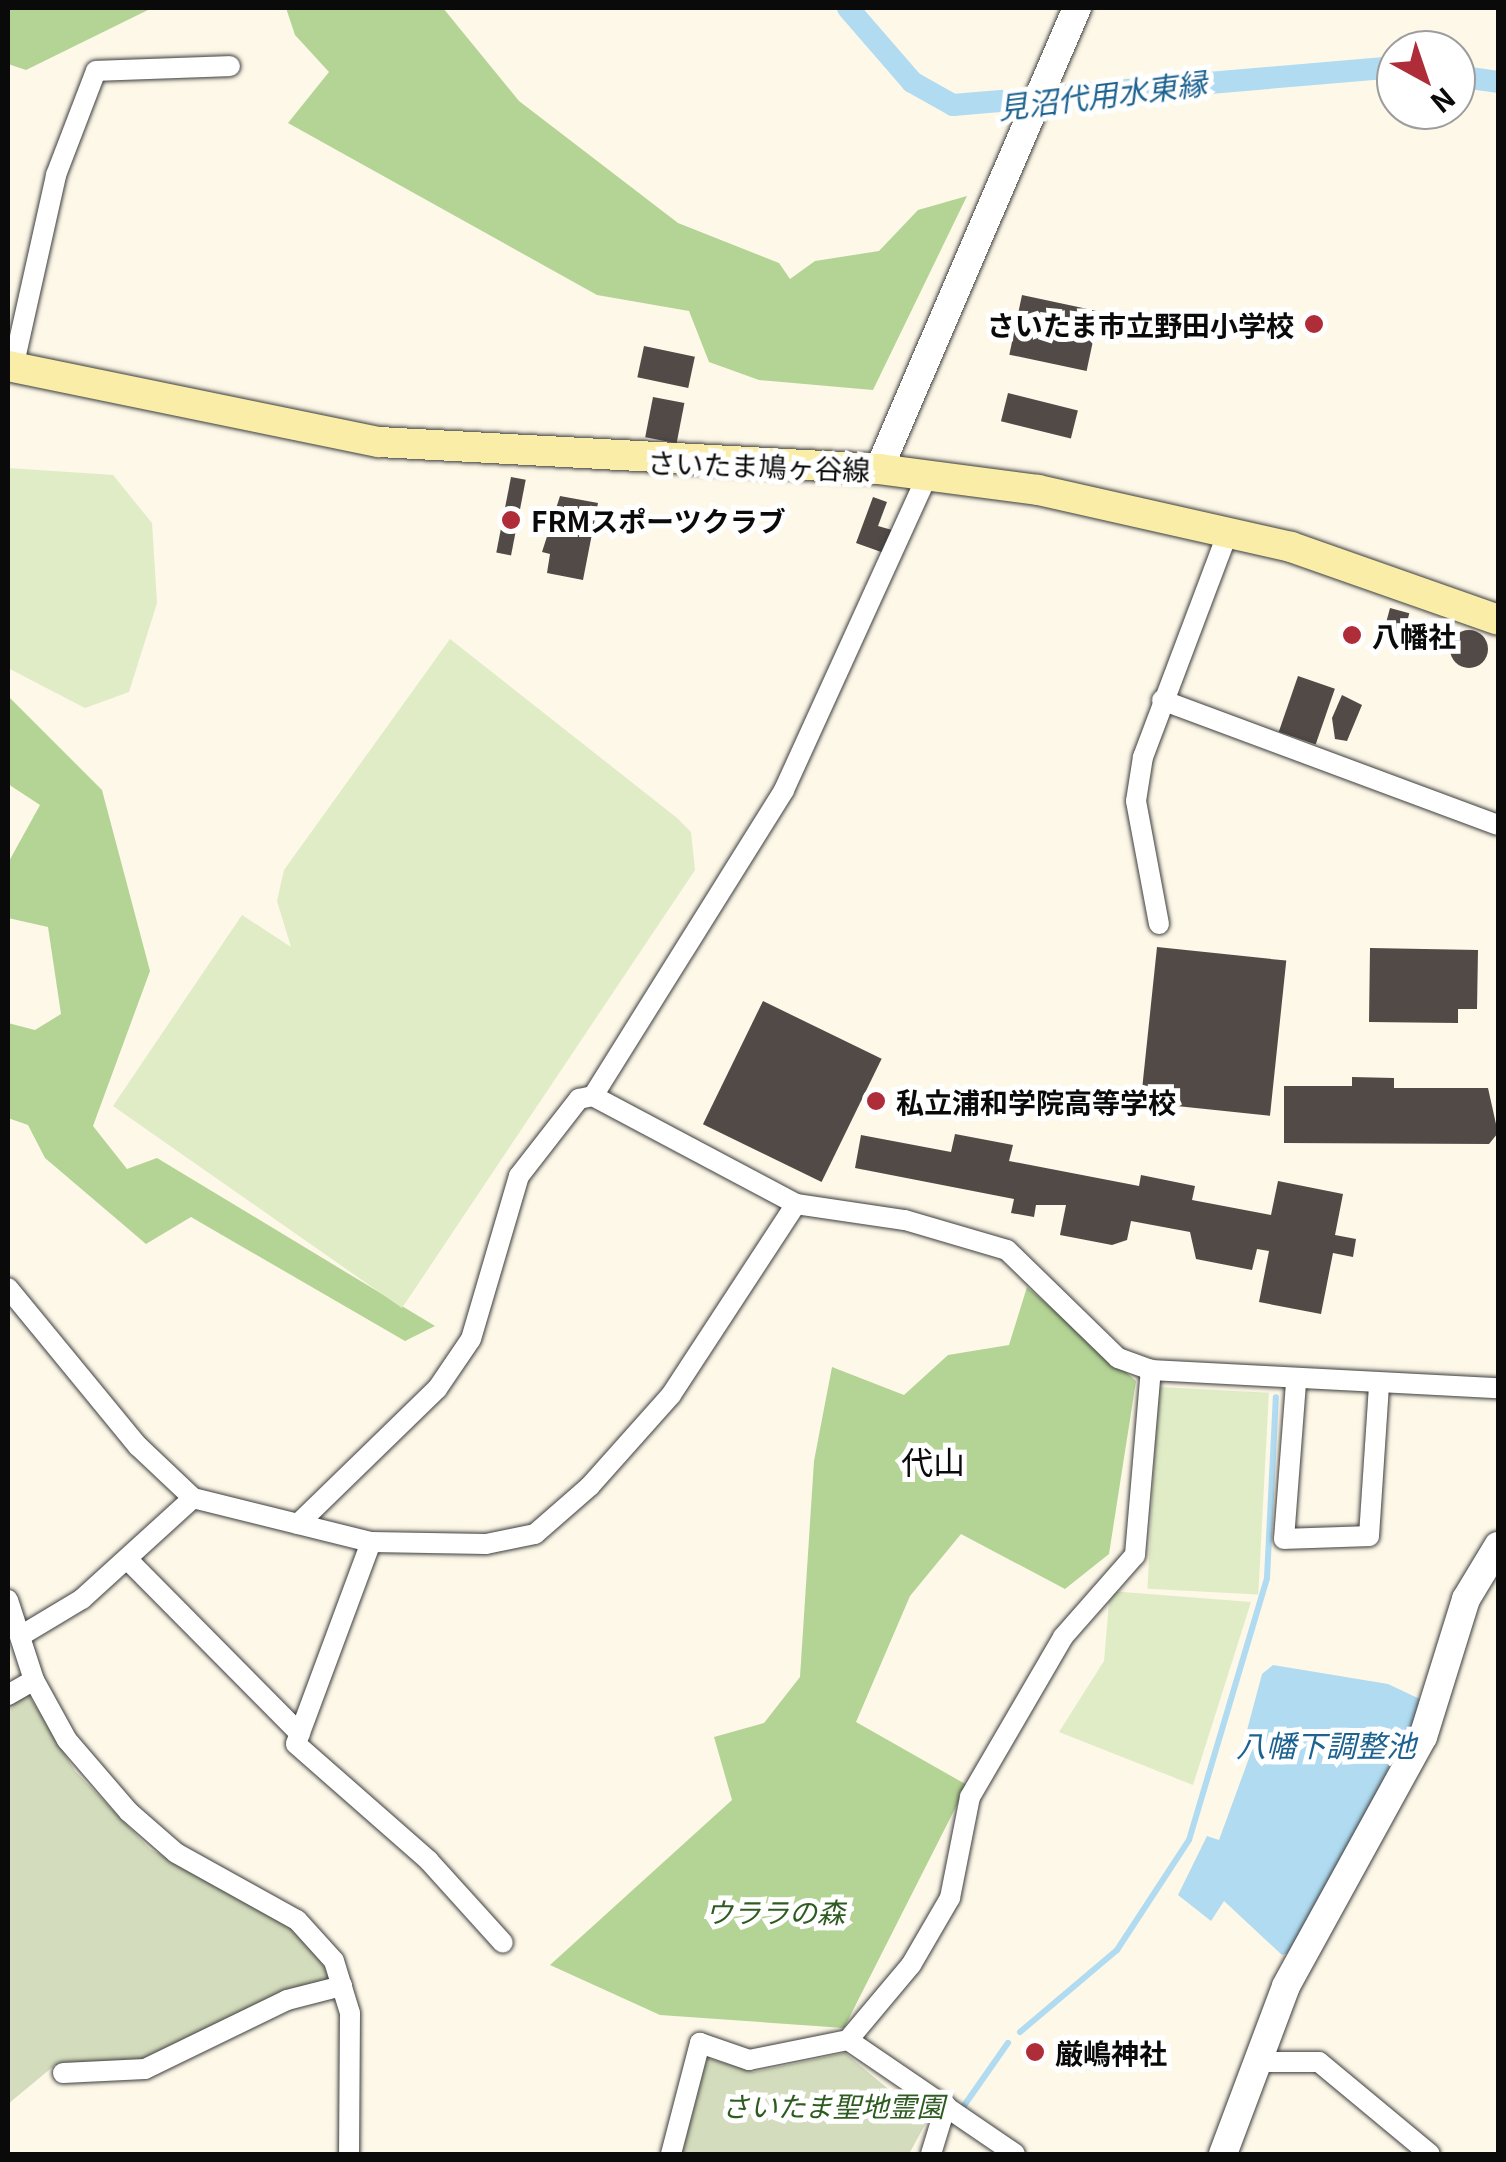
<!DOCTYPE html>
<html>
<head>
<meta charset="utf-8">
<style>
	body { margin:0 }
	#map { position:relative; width:1506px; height:2162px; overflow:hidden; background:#fdf8e8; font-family:Georgia,"Noto Sans JP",serif }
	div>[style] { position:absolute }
	.forest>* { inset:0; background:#b4d495 }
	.cemetery>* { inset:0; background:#d3dcbc }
	.pitch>* { inset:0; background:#e0ecc6; transform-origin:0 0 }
	.water>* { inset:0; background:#b0dbf1 }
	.stream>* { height:6px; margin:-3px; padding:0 3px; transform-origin:3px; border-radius:3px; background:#b0dbf1 }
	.canal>* { height:22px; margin:-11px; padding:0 11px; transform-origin:11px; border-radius:11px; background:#b0dbf1 }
	.building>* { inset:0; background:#514a47; transform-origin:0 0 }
	.round { border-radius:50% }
	.roads { filter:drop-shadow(0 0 2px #3d3d3d) drop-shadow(0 0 2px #3d3d3d) }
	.minor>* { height:20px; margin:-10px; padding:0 10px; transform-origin:10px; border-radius:10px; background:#fff }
	.tertiary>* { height:28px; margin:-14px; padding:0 14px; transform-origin:14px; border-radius:14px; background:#fff }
	.secondary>* { height:30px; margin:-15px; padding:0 15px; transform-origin:15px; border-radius:15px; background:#f9eda7 }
	.dots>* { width:28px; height:28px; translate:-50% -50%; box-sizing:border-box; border:5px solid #fff; border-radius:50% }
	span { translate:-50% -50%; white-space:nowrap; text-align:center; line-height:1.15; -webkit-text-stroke:10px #fff; paint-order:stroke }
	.poi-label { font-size:28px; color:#0a0a0a; font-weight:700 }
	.right { translate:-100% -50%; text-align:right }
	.left { translate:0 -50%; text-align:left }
	.street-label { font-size:28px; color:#0a0a0a }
	.park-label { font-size:28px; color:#2e5b20; font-style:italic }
	.water-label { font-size:30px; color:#1d6391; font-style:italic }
	.quarter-label { font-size:32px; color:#0a0a0a }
	.frame { position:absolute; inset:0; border:10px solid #0a0a0a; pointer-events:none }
	.north { position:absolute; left:1376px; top:30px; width:100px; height:100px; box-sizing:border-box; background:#fff; border:2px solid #9d9d9d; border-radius:50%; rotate:140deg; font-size:28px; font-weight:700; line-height:40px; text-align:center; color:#0a0a0a }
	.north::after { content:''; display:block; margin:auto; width:35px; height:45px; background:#ae2d38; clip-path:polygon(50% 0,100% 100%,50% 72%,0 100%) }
</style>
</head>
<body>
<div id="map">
	<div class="forest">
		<div style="clip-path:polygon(8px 8px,152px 8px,26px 70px,8px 64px)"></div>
		<div style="clip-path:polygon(286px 8px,443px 8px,519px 101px,678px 223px,779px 263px,790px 279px,815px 261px,879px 251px,918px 210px,967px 196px,873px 390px,759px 380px,709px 362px,689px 311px,597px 295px,288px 123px,329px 72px,295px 35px)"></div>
		<div style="clip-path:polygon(8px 696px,102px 790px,150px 971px,93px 1126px,127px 1169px,157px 1158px,435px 1326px,405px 1341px,191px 1217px,146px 1244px,45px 1158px,28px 1125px,8px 1118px,8px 1023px,35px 1030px,61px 1014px,48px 927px,8px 918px,8px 863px,40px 805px,8px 784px)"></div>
		<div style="clip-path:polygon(1027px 1287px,1136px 1381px,1109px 1554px,1065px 1589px,961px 1534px,910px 1596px,856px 1722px,967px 1785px,844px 2028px,660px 2015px,550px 1965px,732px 1800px,714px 1737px,764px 1723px,800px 1677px,814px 1461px,832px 1367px,904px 1395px,948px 1355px,1009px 1345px)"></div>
	</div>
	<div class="cemetery">
		<div style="clip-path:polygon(28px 1694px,75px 1771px,150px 1849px,295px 1926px,331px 1976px,325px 1986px,144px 2063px,55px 2065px,8px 2104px,8px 1705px)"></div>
		<div style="clip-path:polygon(845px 2053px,927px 2121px,909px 2154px,682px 2154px,707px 2058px,754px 2072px)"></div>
	</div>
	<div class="pitch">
		<div style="clip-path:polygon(8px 468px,113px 475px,152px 523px,157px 603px,129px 692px,85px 708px,8px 668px)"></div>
		<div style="clip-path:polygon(450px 639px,677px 818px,691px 832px,695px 870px,402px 1308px,113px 1106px,242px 915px,291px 947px,277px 901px,284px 870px)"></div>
		<div style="left:1158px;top:1387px;width:111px;height:202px;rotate:3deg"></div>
		<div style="clip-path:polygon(1110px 1591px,1251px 1602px,1193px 1785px,1059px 1732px,1104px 1661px)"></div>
	</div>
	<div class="water">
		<div style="clip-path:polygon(1273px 1665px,1388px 1684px,1424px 1701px,1294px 1951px,1282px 1955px,1224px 1901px,1211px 1921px,1178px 1895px,1207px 1836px,1219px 1840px,1256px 1739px,1246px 1734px,1262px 1674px)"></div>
	</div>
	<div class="stream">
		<div style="left:1020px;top:2032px;width:127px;rotate:-40.2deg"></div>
		<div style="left:1117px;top:1950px;width:131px;rotate:-56.8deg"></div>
		<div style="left:1189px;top:1840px;width:273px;rotate:-73.4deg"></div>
		<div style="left:1267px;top:1578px;width:181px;rotate:-87.2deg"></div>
		<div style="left:961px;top:2110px;width:82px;rotate:-55deg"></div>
	</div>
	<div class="canal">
		<div style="left:848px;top:8px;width:98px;rotate:49.1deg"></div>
		<div style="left:912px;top:82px;width:47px;rotate:29.3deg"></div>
		<div style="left:953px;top:105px;width:445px;rotate:-4.9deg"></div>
		<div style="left:1456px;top:76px;width:42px;rotate:8.1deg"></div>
	</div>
	<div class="building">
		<div style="left:1022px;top:295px;width:79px;height:61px;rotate:12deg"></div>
		<div style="left:644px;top:346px;width:52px;height:32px;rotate:12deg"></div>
		<div style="left:1008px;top:393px;width:72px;height:29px;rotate:14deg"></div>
		<div style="left:653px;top:397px;width:32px;height:41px;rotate:11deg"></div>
		<div style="left:511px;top:477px;width:15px;height:77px;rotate:11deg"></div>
		<div style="clip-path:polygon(560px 496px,598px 503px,583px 580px,547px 573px,550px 554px,542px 552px)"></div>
		<div style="clip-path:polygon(873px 497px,887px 502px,878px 526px,892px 530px,884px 553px,856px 543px)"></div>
		<div style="left:1390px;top:608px;width:20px;height:32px;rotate:15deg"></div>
		<div class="round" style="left:1450px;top:630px;width:38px;height:38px"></div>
		<div style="left:1298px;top:676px;width:39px;height:59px;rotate:19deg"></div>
		<div style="clip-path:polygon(1342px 695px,1362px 705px,1347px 741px,1335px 739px,1332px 718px)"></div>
		<div style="left:1157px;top:947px;width:130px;height:156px;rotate:6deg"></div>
		<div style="clip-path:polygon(1370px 948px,1478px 950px,1477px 1009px,1458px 1009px,1458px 1023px,1369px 1022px)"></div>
		<div style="left:763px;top:1001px;width:132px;height:137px;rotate:26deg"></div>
		<div style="clip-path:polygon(1352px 1077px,1394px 1078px,1394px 1088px,1488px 1088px,1498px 1133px,1489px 1144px,1284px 1143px,1284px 1086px,1352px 1086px)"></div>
		<div style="clip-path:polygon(955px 1134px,1013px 1145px,1009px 1161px,1139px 1186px,1141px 1175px,1195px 1186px,1192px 1200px,1271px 1215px,1278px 1181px,1343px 1194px,1335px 1235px,1356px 1239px,1353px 1257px,1333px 1253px,1321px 1314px,1259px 1302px,1269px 1251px,1257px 1249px,1252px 1270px,1196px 1259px,1190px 1232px,1131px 1221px,1127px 1240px,1112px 1245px,1060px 1235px,1066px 1205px,1036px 1205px,1034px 1217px,1011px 1213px,1014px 1199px,855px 1168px,861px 1135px,951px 1152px)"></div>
		<div style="left:1031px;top:2040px;width:21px;height:15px;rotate:37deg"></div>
	</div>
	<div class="roads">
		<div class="minor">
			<div style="left:13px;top:368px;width:198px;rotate:-77.4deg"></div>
			<div style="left:56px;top:175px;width:111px;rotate:-69deg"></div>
			<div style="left:96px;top:71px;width:134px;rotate:-2.1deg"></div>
			<div style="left:1162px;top:700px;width:358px;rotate:20.4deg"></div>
			<div style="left:1159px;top:924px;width:125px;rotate:-100.6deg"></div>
			<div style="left:1136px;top:801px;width:45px;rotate:-81deg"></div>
			<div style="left:1143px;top:757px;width:243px;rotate:-69.3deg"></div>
			<div style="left:593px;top:1096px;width:230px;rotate:28deg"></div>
			<div style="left:796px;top:1204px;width:110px;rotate:8.4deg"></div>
			<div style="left:905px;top:1220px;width:106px;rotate:16.4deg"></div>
			<div style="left:1007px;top:1250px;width:155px;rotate:44.2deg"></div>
			<div style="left:1118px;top:1358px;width:35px;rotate:20deg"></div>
			<div style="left:1151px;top:1370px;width:347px;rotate:3deg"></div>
			<div style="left:8px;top:1288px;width:205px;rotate:50.6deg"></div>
			<div style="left:138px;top:1446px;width:76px;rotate:43.4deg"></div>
			<div style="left:193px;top:1498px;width:183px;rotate:13.9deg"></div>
			<div style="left:371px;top:1542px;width:115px;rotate:1deg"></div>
			<div style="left:486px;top:1544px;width:50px;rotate:-11.5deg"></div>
			<div style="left:535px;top:1534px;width:73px;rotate:-41.1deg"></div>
			<div style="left:590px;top:1486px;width:122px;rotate:-48.3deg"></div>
			<div style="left:671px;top:1395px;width:228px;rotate:-56.8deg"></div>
			<div style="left:1296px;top:1383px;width:156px;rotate:94.4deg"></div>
			<div style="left:1284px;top:1539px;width:85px;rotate:-2deg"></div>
			<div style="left:1369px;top:1536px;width:150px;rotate:-86.2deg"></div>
			<div style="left:298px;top:1524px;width:194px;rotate:-44.2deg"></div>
			<div style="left:437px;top:1389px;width:60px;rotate:-55.8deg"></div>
			<div style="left:471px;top:1339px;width:170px;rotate:-73.6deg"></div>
			<div style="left:519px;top:1176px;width:98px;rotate:-52.1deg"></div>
			<div style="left:579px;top:1099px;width:14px;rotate:-12deg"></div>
			<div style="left:593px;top:1096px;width:361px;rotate:-58deg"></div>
			<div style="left:784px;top:790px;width:347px;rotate:-65.5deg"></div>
			<div style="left:371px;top:1542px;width:215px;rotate:110.4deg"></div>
			<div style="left:296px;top:1744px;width:177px;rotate:41.3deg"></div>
			<div style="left:429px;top:1861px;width:110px;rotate:47.9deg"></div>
			<div style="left:129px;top:1561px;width:243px;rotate:45.3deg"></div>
			<div style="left:8px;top:1600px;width:84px;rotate:72deg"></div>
			<div style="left:22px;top:1635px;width:70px;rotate:-31deg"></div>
			<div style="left:82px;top:1599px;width:150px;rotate:-42.3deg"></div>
			<div style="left:8px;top:1695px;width:30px;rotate:-30deg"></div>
			<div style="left:34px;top:1680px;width:68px;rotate:61.2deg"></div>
			<div style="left:67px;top:1740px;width:95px;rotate:49.3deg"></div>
			<div style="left:129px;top:1812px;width:62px;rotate:41.1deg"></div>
			<div style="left:176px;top:1853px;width:138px;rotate:29deg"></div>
			<div style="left:297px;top:1920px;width:55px;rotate:47.9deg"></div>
			<div style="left:334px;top:1961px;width:54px;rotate:72.9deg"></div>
			<div style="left:350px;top:2013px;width:141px;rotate:90.4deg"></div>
			<div style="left:848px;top:2040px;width:98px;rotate:-50deg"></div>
			<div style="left:911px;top:1965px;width:78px;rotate:-59.8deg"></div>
			<div style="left:950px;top:1898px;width:103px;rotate:-78.8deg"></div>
			<div style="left:970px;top:1797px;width:185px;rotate:-59.8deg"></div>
			<div style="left:1063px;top:1637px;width:109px;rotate:-48.7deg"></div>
			<div style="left:1135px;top:1555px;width:186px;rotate:-85.1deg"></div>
			<div style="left:1257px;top:2062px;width:62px"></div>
			<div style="left:1319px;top:2062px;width:144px;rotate:39.7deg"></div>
			<div style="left:63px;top:2073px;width:82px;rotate:-2.8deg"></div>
			<div style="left:145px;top:2069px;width:158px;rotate:-25.9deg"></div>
			<div style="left:287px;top:2000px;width:57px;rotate:-14.3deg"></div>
			<div style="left:671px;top:2154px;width:115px;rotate:-75.4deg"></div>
			<div style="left:700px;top:2043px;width:52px;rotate:19.1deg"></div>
			<div style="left:749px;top:2060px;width:101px;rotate:-11.4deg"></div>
			<div style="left:848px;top:2040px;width:202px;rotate:34.3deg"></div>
			<div style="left:931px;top:2154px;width:51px;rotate:-73deg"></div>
		</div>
		<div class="tertiary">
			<div style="left:879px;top:469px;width:502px;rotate:-66.76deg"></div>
			<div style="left:1223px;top:2154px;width:179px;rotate:-69.4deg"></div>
			<div style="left:1286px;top:1986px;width:284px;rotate:-61.2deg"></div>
			<div style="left:1423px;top:1737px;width:145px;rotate:-72.7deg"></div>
			<div style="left:1466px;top:1599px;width:62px;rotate:-58.9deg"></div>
		</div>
		<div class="secondary">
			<div style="left:8px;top:366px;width:379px;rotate:11.6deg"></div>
			<div style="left:379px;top:442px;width:501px;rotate:3.09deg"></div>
			<div style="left:879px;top:469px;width:160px;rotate:7.5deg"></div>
			<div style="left:1038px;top:490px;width:259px;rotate:12.7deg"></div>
			<div style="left:1291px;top:547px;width:219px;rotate:19.4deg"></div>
		</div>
	</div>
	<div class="dots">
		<div style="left:1314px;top:324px;background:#ae2d38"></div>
		<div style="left:511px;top:520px;background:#ae2d38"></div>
		<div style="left:1352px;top:635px;background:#ae2d38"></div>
		<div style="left:876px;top:1101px;background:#ae2d38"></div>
		<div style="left:1035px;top:2052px;background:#ae2d38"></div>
	</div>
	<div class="poi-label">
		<span class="right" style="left:1294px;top:324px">さいたま市立野田小学校</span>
		<span class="left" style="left:531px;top:520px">FRMスポーツクラブ</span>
		<span class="left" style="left:1372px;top:635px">八幡社</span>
		<span class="left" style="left:896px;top:1101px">私立浦和学院高等学校</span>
		<span class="left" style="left:1055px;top:2052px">厳嶋神社</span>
	</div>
	<div class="street-label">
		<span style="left:759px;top:465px;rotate:2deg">さいたま鳩ヶ谷線</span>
	</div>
	<div class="park-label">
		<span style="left:775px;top:1911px">ウララの森</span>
		<span style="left:833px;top:2105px">さいたま聖地霊園</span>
	</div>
	<div class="water-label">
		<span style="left:1102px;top:94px;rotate:-7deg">見沼代用水東縁</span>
		<span style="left:1326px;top:1744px">八幡下調整池</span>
	</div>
	<div class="quarter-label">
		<span style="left:933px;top:1460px">代山</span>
	</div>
	<div class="frame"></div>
	<div class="north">N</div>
</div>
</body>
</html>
